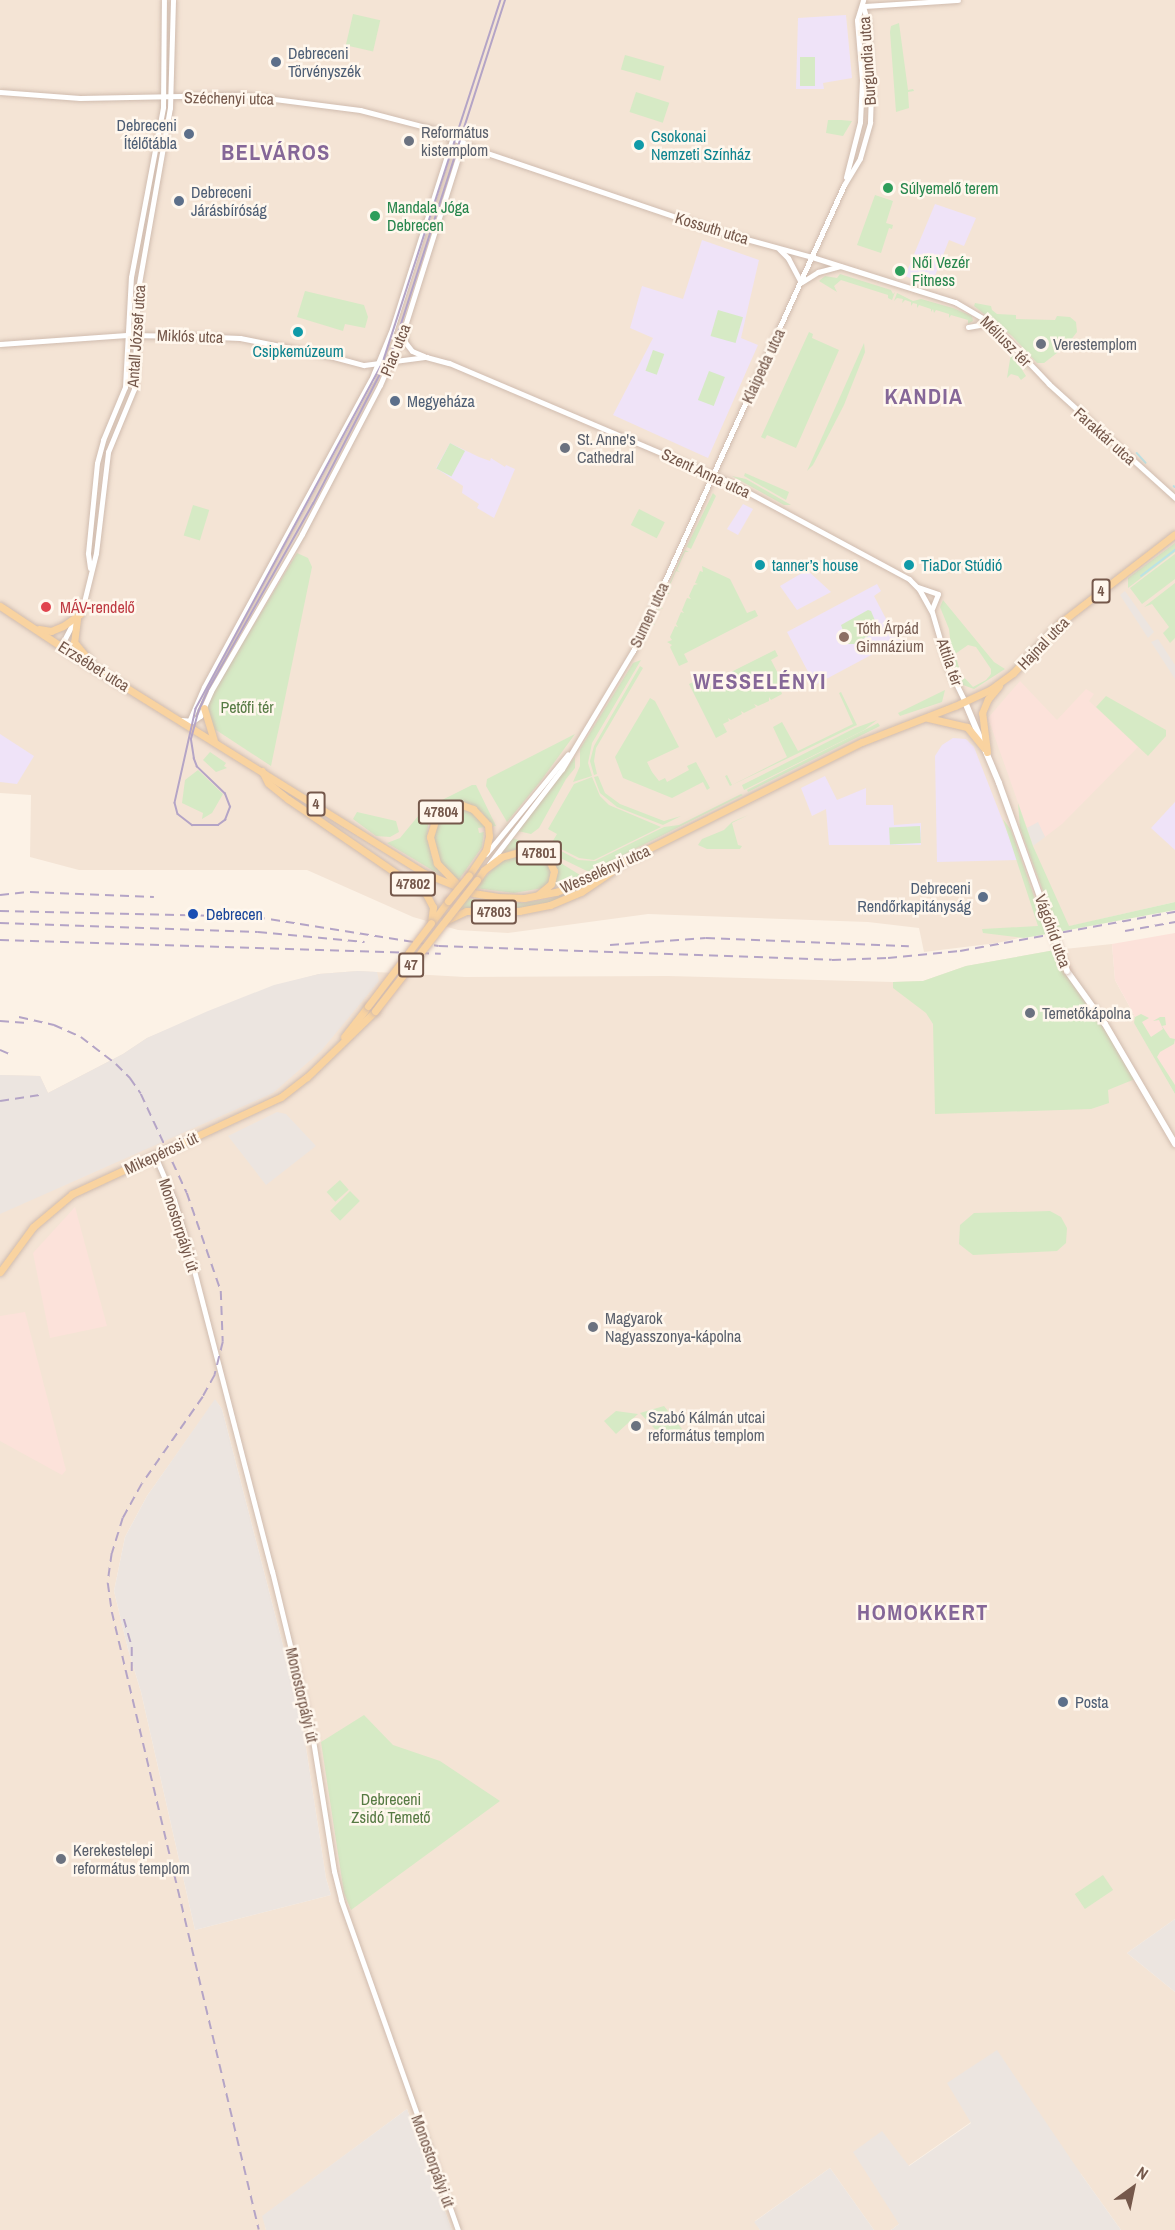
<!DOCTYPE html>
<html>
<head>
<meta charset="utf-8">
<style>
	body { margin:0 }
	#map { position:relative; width:1175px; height:2230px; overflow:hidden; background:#fcf2e6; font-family:"Archivo Narrow",sans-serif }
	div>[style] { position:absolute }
	.residential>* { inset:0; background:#f4e4d5 }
	.commercial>* { inset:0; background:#fce2da }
	.industrial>* { inset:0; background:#ece5e0 }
	.education>* { inset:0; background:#efe3f8 }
	.green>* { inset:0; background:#d6eac5; transform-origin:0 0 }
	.stream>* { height:1.5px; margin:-0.75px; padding:0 0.75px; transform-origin:0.75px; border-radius:0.75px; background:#bbe2e5 }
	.roads { filter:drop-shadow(0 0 2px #d0bcaf) drop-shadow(0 0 2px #d0bcaf) }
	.tertiary>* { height:5px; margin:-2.5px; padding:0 2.5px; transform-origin:2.5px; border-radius:2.5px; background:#fff }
	.secondary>* { height:6px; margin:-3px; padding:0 3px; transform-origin:3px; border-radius:3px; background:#fff }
	.primary>* { height:7px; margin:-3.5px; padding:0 3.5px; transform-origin:3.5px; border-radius:3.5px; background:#f9d3a0 }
	.tram>* { height:1.5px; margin:-0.75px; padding:0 0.75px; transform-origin:0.75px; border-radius:0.75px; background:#b4a4c6 }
	.rail>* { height:1.5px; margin-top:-0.75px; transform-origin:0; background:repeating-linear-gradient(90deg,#b4a4c6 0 9px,transparent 0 15px) }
	.bridges { filter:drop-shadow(0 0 2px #d3bbad) drop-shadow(0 0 2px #d3bbad) }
	.secondary-bridge>* { height:6px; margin:-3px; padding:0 3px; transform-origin:3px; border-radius:3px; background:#fff }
	.primary-bridge>* { height:7px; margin:-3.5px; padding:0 3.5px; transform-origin:3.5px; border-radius:3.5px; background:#f9d3a0 }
	.dots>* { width:16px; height:16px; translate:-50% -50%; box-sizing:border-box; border:3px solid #fff7ed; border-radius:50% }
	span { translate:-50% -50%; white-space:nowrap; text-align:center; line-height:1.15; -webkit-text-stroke:5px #fff7ed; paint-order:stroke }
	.shield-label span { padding:2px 4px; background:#fff7ed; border:2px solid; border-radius:4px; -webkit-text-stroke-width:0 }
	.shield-label { font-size:15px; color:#75584b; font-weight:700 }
	.service-label { font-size:16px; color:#4e5e75 }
	.left { translate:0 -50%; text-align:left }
	.right { translate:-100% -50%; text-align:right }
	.street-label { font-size:16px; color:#75584b }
	.worship-label { font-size:16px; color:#5b616d }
	.culture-label { font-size:16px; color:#0d838f }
	.leisure-label { font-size:16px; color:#27864d }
	.health-label { font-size:16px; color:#be3a42 }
	.education-label { font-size:16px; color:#785e54 }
	.park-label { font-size:16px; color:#567a43 }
	.transit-label { font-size:16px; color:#164399 }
	.district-label { font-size:22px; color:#856798; font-weight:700; letter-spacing:1.5px }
	.north { position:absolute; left:1103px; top:2158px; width:60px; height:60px; -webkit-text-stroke:4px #fff7ed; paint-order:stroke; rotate:33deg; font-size:16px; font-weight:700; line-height:24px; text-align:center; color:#75584b }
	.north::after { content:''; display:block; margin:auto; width:21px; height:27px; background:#75584b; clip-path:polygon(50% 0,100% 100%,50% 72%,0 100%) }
</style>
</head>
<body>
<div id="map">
	<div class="residential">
		<div style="clip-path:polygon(0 0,1175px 0,1175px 902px,997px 943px,924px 952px,919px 928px,868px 922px,648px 914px,508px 933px,458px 930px,413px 917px,307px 870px,79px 870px,30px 857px,31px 795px,0 793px)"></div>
		<div style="clip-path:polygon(evenodd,1112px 944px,1115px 980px,1137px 1020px,1135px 1023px,1175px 1094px,1175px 1919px,1127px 1953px,1175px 1992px,1175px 2230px,1121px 2230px,1081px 2174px,948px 2083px,971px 2122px,908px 2166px,899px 2224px,891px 2230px,874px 2230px,830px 2168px,755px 2221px,760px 2230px,452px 2230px,407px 2109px,263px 2216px,266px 2230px,0 2230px,0 1075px,40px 1076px,48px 1093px,123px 1054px,147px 1038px,274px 986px,319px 974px,358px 971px,465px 977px,668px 976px,893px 982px,923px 981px,966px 966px,1055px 950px,1112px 944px,215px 1400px,222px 1409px,301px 1715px,326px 1878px,331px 1895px,195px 1930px,141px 1692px,128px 1649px,114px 1591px,125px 1537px,147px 1496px,215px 1400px)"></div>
	</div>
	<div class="commercial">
		<div style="clip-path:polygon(1020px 681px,1057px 720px,1086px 689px,1094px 694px,1089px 701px,1138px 747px,1062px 824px,1045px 837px,1038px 823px,1027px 828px,988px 718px)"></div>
		<div style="clip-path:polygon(1175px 933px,1175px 1094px,1134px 1023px,1137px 1020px,1115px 980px,1112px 944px)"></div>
		<div style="clip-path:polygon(75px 1207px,107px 1326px,50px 1338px,33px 1253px)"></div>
		<div style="clip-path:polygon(25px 1312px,66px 1470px,62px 1475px,0 1441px,0 1316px)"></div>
	</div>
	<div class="industrial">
		<div style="clip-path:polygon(1125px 591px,1154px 632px,1148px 638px,1120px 595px)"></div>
		<div style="clip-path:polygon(1158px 639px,1175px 665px,1175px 679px,1151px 642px)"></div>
		<div style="clip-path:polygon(1038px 822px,1045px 837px,1033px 846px,1027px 828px)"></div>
		<div style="clip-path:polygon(358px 971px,377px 972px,379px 981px,321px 1051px,273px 1093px,0 1214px,0 1075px,40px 1076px,48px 1093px,123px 1054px,147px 1038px,208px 1011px,274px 985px,319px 974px)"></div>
		<div style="clip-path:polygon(277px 1112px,286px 1114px,316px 1146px,266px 1185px,228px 1136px)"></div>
		<div style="clip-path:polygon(215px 1399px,222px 1409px,301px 1715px,326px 1878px,331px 1895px,195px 1930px,141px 1692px,128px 1649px,114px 1591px,125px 1537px,147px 1496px)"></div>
		<div style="clip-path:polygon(1175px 1919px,1175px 1992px,1127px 1953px)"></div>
		<div style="clip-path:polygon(997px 2050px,1081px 2174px,1121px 2230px,891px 2230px,899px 2224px,853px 2152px,882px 2131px,909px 2166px,971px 2123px,947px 2083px)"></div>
		<div style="clip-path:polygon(407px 2109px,452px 2230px,266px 2230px,262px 2216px)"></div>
		<div style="clip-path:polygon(830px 2168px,874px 2230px,760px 2230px,754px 2222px)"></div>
	</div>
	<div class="education">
		<div style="clip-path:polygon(846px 15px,852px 78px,823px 83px,824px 89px,796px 89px,798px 18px)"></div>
		<div style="clip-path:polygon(935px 204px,976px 218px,964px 246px,949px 240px,931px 286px,905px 276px)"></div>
		<div style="clip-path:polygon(702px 240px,759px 260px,741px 338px,758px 345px,708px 458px,613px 415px,653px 338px,630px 328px,642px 286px,683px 299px)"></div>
		<div style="clip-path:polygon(450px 443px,479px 457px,490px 461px,491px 458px,505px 467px,506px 465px,515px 469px,494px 518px,477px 508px,479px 504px,462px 493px,463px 486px,436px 468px)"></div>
		<div style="clip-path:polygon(743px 504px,753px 509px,738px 535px,727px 529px)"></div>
		<div style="clip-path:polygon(807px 570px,831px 592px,797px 610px,780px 586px)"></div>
		<div style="clip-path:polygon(877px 584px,881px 591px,874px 596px,893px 632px,897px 630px,901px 639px,815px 685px,787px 632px)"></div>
		<div style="clip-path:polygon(0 734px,34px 756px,17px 784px,0 782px)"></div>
		<div style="clip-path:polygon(953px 738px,966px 739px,974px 747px,1018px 860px,937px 862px,935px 756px,942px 745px)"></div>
		<div style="clip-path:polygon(825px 776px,837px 800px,866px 788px,866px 805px,893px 805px,894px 825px,921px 823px,921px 845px,829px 845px,826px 809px,812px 816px,801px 788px)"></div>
		<div style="clip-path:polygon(1175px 802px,1175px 850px,1151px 828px)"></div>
	</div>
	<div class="green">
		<div style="left:353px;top:14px;width:28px;height:32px;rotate:13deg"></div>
		<div style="clip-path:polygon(899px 23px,908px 90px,913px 89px,914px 91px,908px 92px,909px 108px,896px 112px,890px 32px,891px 26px)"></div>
		<div style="left:625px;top:55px;width:41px;height:15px;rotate:16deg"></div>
		<div style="left:800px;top:57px;width:15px;height:29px"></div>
		<div style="left:636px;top:92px;width:35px;height:21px;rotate:18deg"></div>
		<div style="clip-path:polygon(828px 120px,841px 120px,852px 121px,843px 136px,826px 133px)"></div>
		<div style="clip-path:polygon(875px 195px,893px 201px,886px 223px,893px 225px,892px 229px,889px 228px,881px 253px,857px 245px)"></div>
		<div style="clip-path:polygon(840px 274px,891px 290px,893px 294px,895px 292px,892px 300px,888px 298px,888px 295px,841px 280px,834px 286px,837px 292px,819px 281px,825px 276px,837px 278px)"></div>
		<div style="clip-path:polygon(305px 291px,364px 305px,368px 317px,365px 328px,345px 324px,343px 331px,297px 317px)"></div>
		<div style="clip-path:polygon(897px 293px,913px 301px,921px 299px,953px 308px,972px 316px,973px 321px,968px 324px,968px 320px,951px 315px,949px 318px,949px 314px,936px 310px,934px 313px,933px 309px,931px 312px,931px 309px,919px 305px,917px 308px,917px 304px,913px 303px,911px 306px,911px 302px,905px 300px,902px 303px,903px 299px,897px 298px,894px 301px)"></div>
		<div style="clip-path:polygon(975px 303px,991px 306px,992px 310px,997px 314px,1016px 315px,1016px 319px,1055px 320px,1057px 316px,1070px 317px,1076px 322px,1077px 332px,1066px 346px,1044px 363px,1037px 363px,1012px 336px,974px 306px)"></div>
		<div style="left:718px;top:310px;width:26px;height:27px;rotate:16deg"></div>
		<div style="clip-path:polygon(809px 332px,813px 334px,812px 338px,839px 350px,796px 448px,767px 435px,765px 439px,761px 437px)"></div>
		<div style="clip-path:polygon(864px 343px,865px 352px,844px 405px,813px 465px,807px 471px)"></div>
		<div style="left:653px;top:350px;width:12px;height:22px;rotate:20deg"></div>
		<div style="clip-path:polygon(1013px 352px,1028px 371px,1016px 360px,1026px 376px,1021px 380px,1018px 376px,1011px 374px,1007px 378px,1011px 353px,1015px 357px)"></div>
		<div style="left:709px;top:371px;width:17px;height:31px;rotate:21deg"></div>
		<div style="left:450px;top:443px;width:17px;height:29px;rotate:28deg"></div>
		<div style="clip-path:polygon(745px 473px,789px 492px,786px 500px,744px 476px)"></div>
		<div style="clip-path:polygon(732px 476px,746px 479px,791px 505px,784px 505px)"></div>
		<div style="clip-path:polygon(713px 493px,716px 496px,691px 549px,687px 547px,685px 550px,689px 552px,685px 552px,677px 570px,680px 572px,676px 571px,670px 585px,672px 588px,669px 587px,667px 592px,670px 594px,666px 594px,660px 606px,663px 609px,660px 608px,653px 622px,655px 625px,652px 624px,645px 638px,681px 558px)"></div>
		<div style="left:193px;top:505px;width:17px;height:32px;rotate:17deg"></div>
		<div style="left:639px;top:509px;width:29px;height:18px;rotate:27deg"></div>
		<div style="clip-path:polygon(1175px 543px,1175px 552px,1128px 588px,1128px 578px)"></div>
		<div style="clip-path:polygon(297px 553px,308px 558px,312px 567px,271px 766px,210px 726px,207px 702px)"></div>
		<div style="clip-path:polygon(1175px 554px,1175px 579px,1142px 604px,1130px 588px)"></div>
		<div style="clip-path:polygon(702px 566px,730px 579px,747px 613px,755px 610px,758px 616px,684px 654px,688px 662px,679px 666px,670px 647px,672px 645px,667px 642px,672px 640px,670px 637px,675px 626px,678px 627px,676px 624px,681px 612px,684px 613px,682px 610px,687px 598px,691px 599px,689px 596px,694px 585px,698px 584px,695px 583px,700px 571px,703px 572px)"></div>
		<div style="clip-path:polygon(1175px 583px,1175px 638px,1170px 643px,1163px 633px,1169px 627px,1152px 604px,1144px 607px)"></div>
		<div style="clip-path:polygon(evenodd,943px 600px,994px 662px,1005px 669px,974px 689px,963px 685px,953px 665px,949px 629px,940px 607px,943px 600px,968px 645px,976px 647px,991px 669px,991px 674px,986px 680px,973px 687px,961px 674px,955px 654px,968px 645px)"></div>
		<div style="clip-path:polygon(868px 610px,871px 611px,879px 630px,854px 644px,848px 644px,841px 625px)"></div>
		<div style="clip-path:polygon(775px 650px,778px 656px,771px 660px,787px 691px,781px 691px,782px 694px,771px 700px,769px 697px,769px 701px,758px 706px,754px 704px,756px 707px,744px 713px,741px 711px,742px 714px,731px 720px,728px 718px,729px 721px,723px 724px,727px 732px,716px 738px,689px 684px,697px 680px,701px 687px)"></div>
		<div style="clip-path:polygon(641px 660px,592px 743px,588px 763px,592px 776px,573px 782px,580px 766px,580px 749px,633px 663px)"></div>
		<div style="clip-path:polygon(640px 666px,643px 668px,596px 748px,594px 761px,597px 774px,594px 775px,590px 761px,594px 746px)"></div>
		<div style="clip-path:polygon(945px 690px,942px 702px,900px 716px,898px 713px)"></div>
		<div style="clip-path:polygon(841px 692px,857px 725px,730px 786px,725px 776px,727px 775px,732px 785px,787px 757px,773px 727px,782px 722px,798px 751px,853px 724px,839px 693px)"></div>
		<div style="clip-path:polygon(1106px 696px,1166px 730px,1166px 736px,1148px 756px,1096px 707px)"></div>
		<div style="clip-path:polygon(650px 698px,655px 701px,679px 747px,647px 762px,652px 772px,659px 781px,665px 778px,667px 782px,689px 770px,687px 766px,696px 762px,710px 788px,707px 790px,703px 782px,672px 798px,623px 778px,615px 757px)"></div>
		<div style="clip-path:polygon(877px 720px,864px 730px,744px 790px,742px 785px,855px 728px)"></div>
		<div style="clip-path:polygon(878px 723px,880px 726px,748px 792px,747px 790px)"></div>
		<div style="clip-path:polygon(575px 734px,540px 782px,507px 822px,486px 786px,487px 779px)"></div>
		<div style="clip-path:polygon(210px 752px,226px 763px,224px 766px,227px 768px,216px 772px,203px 760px)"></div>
		<div style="clip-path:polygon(575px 757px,575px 768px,566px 779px,539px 828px,531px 834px,518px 831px)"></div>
		<div style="clip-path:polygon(198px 770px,223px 794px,212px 813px,202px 819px,203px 813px,182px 803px,185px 780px)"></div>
		<div style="clip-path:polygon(598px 776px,605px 793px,620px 804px,664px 821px,681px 816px,663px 825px,617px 807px,600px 793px,594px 777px)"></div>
		<div style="clip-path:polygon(592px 777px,600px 796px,609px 805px,661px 827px,594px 860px,579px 858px,551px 844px,557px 834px,548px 829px,574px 784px)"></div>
		<div style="clip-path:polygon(472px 785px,476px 785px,496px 826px,490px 827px,483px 813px,471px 805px,451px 804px,435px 814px,428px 825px,427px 838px,432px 858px,442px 876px,387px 843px,400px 838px,424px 809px)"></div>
		<div style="clip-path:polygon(741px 794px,743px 795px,589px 872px,546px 851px,523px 848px,502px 853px,513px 838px,523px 842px,546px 843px,578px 860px,595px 861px,664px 827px,679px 825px)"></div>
		<div style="clip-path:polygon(1018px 803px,1033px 846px,1069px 926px,1175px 902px,1175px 910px,1058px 932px,1020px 828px)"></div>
		<div style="clip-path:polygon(460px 808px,471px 810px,486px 827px,478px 828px,479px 833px,484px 832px,482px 847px,458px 881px,438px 860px,432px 838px,436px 820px,449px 810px)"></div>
		<div style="clip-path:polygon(357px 812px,396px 821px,399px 832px,390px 837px,376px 836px,353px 819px)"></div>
		<div style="clip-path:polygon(748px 815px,732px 823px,738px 845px,742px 846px,740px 849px,707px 849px,698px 845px,702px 839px,724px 830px,732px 822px)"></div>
		<div style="clip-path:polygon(1003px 819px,1011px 830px,1047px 934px,1024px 938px,983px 933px,982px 929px,1038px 926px)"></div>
		<div style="left:920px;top:826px;width:17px;height:31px;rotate:87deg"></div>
		<div style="clip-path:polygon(526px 855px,537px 856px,548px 862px,551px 870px,549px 882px,543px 888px,514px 893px,475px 888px,500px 861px)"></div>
		<div style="clip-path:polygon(551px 857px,580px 875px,580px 876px,552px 887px)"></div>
		<div style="clip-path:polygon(588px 885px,561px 899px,530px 908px,458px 910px,467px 898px,493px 903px,523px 903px,550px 899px)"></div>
		<div style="clip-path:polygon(1055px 950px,1064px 972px,1120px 1052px,1135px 1079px,1108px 1090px,1109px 1103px,1091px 1109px,935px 1114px,933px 1024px,926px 1013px,893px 988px,893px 982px,923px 981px,966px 966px)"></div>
		<div style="clip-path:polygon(1141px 1014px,1149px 1018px,1142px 1022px,1151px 1037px,1163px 1029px,1159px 1020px,1153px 1021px,1160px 1017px,1165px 1017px,1166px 1025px,1162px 1026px,1170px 1038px,1175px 1039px,1174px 1044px,1160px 1052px,1157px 1057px,1175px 1085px,1175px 1094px,1134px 1023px,1135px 1017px)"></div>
		<div style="left:340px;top:1180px;width:13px;height:18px;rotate:48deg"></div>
		<div style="left:350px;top:1191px;width:14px;height:28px;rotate:45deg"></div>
		<div style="clip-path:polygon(1050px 1211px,1061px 1217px,1067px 1228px,1066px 1243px,1057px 1251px,973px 1255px,959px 1244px,960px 1225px,974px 1213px)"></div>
		<div style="clip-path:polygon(664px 1406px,682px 1429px,667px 1442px,640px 1413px)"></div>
		<div style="clip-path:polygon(616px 1411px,638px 1414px,616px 1434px,604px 1421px)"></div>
		<div style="clip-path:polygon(364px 1715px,393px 1745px,440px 1761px,500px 1801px,351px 1910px,344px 1893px,321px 1742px)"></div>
		<div style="left:1103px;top:1875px;width:18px;height:34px;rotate:56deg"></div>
	</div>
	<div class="stream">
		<div style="left:1137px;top:453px;width:13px;rotate:48deg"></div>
		<div style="left:1174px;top:486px;width:1px;rotate:45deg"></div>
		<div style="left:1141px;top:576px;width:43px;rotate:-37.4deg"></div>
	</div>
	<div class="roads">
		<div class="tertiary">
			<div style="left:863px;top:6px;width:95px;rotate:-3.6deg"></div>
			<div style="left:0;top:92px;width:80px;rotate:4.3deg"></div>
			<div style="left:80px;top:98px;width:163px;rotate:-1.1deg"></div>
			<div style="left:243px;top:95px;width:118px;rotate:7.3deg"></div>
			<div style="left:360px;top:110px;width:80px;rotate:14.6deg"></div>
			<div style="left:437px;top:130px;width:42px;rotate:26.6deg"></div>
			<div style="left:475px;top:149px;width:256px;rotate:18.7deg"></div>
			<div style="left:717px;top:231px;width:98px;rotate:15.3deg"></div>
			<div style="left:812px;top:257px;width:150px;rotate:17.5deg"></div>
			<div style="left:955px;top:302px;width:42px;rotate:30.3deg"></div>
			<div style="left:991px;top:323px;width:84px;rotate:46.4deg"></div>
			<div style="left:1049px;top:384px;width:170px;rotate:42.1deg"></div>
			<div style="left:846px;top:177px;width:57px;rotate:-75.7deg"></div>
			<div style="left:860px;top:122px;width:42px;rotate:-87.3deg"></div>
			<div style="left:862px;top:80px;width:60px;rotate:-94.8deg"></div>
			<div style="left:857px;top:20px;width:21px;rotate:-73deg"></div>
			<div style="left:779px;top:249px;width:13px;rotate:45deg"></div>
			<div style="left:788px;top:258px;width:27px;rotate:62deg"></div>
			<div style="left:802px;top:282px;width:19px;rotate:-32deg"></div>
			<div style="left:818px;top:272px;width:23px;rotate:-15deg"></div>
			<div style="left:968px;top:327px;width:23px;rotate:-10deg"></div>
			<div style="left:404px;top:334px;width:8px;rotate:83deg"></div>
			<div style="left:405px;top:342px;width:11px;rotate:52deg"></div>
			<div style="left:412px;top:351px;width:13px;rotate:23deg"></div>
			<div style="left:0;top:344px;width:127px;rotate:-4.1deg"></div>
			<div style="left:127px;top:335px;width:65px;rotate:0.9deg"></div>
			<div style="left:192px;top:336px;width:48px;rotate:2.4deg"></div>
			<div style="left:240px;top:338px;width:88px;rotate:11.2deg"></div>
			<div style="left:326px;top:355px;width:39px;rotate:15deg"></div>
			<div style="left:364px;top:365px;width:63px;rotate:-7.4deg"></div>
			<div style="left:426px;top:357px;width:24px;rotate:15deg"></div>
			<div style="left:449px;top:363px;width:302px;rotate:23deg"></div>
			<div style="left:727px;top:481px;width:207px;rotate:28.3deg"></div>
			<div style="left:909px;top:579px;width:14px;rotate:45deg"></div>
			<div style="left:919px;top:589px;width:26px;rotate:61deg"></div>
			<div style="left:932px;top:612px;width:57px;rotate:73.8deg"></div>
			<div style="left:948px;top:667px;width:39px;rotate:64deg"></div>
			<div style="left:90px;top:568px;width:15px;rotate:-98deg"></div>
			<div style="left:88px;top:553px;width:90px;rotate:-84.3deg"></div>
			<div style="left:97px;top:463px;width:24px;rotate:-75deg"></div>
			<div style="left:103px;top:440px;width:57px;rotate:-67.5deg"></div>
			<div style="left:125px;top:387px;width:110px;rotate:-86.9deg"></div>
			<div style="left:131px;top:277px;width:173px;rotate:-79.3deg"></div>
			<div style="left:163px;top:107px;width:107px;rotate:-89.5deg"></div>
			<div style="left:918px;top:587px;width:21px;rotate:19deg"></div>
			<div style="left:938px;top:594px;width:16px;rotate:112deg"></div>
			<div style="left:61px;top:646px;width:50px;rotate:-62.4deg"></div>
			<div style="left:84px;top:602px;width:50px;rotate:-76.2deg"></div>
			<div style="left:96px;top:553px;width:102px;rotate:-83.2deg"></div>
			<div style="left:108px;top:452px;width:68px;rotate:-67.6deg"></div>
			<div style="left:134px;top:389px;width:100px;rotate:-87.7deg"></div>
			<div style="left:138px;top:289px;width:184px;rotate:-80deg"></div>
			<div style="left:170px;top:108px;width:108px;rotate:-88.4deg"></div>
			<div style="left:181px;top:720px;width:12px;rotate:5deg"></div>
			<div style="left:193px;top:721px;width:9px;rotate:-36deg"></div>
			<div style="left:200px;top:716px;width:27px;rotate:-66deg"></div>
			<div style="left:211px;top:691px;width:181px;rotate:-59.9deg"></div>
			<div style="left:302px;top:534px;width:168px;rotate:-62.4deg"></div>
			<div style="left:380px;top:385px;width:61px;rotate:-66.8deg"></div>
			<div style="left:404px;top:329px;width:196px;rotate:-72.5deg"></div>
			<div style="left:188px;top:724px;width:40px;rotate:-66.6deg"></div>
			<div style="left:204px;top:687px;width:349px;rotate:-61.5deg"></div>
			<div style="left:371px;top:380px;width:55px;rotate:-67.6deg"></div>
			<div style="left:392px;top:329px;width:201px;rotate:-72.4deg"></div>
			<div style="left:486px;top:854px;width:129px;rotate:-50.6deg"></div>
			<div style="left:489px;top:864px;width:120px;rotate:-52.5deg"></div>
			<div style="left:562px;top:769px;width:138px;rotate:-59deg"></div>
			<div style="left:633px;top:651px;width:512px;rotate:-65.64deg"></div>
			<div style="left:844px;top:185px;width:31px;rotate:-59deg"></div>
			<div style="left:860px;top:158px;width:37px;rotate:-74deg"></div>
			<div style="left:870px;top:122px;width:24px;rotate:-88deg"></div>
			<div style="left:871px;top:98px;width:78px;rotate:-92.9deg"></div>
			<div style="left:867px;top:20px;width:15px;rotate:-106deg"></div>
			<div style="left:155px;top:1156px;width:48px;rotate:66.6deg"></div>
			<div style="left:174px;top:1200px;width:49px;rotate:73.4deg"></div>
			<div style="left:188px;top:1247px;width:335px;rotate:75.5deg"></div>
			<div style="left:272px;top:1571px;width:174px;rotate:76.4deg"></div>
			<div style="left:313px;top:1740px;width:133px;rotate:80.9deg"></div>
			<div style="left:334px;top:1871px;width:30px;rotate:76deg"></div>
			<div style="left:341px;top:1900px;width:350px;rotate:70.5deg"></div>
		</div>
		<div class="secondary">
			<div style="left:965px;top:702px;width:88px;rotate:67.2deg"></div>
			<div style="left:999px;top:783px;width:133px;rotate:70.2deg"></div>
			<div style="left:1067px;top:971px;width:65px;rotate:54.4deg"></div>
			<div style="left:1105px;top:1024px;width:139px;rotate:59.7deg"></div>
		</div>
		<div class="primary">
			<div style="left:0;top:606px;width:92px;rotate:33.5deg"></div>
			<div style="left:77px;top:657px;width:409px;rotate:31.9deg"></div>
			<div style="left:424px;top:873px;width:53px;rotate:22.2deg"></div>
			<div style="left:473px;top:893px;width:24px;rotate:9deg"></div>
			<div style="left:497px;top:897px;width:27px;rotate:2deg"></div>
			<div style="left:524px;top:898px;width:33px;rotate:-11deg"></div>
			<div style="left:556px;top:892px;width:26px;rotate:-21deg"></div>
			<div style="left:580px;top:883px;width:315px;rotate:-26.6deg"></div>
			<div style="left:862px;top:742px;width:100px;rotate:-21.2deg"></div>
			<div style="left:955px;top:706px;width:40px;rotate:-25deg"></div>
			<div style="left:991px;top:689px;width:27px;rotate:-36deg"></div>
			<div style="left:1013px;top:673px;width:69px;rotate:-46.8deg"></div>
			<div style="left:1060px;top:623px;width:145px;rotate:-37.7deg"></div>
			<div style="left:77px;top:619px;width:23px;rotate:97deg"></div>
			<div style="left:74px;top:642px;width:25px;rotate:50deg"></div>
			<div style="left:39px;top:629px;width:12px;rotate:9deg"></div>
			<div style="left:51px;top:631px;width:13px;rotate:-23deg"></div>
			<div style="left:63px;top:626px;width:21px;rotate:-35deg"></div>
			<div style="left:204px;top:708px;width:34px;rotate:73deg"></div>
			<div style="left:928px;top:718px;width:40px;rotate:13deg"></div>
			<div style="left:967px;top:727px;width:27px;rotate:51deg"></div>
			<div style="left:987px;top:752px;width:39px;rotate:-97deg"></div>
			<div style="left:982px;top:713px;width:15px;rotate:-67deg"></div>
			<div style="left:988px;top:699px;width:17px;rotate:-50deg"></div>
			<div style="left:262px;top:771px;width:13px;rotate:63deg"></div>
			<div style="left:268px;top:783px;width:26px;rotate:39deg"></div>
			<div style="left:288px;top:799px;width:168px;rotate:34.5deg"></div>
			<div style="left:426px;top:894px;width:15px;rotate:62deg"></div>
			<div style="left:433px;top:907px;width:16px;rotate:97deg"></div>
			<div style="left:477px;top:880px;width:12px;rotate:-55deg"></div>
			<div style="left:484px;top:870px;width:21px;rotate:-37deg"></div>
			<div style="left:501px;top:857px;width:19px;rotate:-16deg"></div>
			<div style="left:519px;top:852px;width:17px"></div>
			<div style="left:536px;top:852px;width:15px;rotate:32deg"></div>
			<div style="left:549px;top:860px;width:12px;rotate:66deg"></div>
			<div style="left:554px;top:871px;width:13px;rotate:103deg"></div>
			<div style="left:551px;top:884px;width:16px;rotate:140deg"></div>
			<div style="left:459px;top:886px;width:32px;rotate:-134deg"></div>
			<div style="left:437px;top:863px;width:27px;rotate:-105deg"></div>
			<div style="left:430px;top:837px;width:21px;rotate:-73deg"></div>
			<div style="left:436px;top:817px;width:19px;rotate:-36deg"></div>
			<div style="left:451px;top:806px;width:11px;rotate:-5deg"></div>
			<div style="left:462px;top:805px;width:12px;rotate:20deg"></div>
			<div style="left:473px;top:809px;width:22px;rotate:47deg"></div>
			<div style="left:488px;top:825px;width:11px;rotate:85deg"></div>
			<div style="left:489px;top:836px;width:14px;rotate:102deg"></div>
			<div style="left:486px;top:850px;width:30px;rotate:124deg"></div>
			<div style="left:447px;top:920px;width:21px;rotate:-25deg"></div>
			<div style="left:466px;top:911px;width:53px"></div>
			<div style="left:519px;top:911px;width:32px;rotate:-11deg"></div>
			<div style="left:550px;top:905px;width:34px;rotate:-23deg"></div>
			<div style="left:581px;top:892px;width:37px;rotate:-34deg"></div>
			<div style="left:433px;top:921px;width:25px;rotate:-53deg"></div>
			<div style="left:344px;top:1037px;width:39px;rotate:-52deg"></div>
			<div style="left:0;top:1272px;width:56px;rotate:-53.7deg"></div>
			<div style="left:33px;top:1227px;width:51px;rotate:-40.2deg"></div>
			<div style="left:72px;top:1194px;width:230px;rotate:-24.9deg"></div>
			<div style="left:281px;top:1097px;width:33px;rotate:-38deg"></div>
			<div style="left:307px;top:1077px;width:95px;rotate:-44.1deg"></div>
		</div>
	</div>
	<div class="tram">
		<div style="left:501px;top:0;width:382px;rotate:108deg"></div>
		<div style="left:383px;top:363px;width:393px;rotate:118.4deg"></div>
		<div style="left:196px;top:709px;width:96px;rotate:102.6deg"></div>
		<div style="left:175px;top:803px;width:11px;rotate:75deg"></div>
		<div style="left:178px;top:814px;width:18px;rotate:38deg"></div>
		<div style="left:192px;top:825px;width:26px"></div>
		<div style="left:218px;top:825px;width:9px;rotate:-36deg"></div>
		<div style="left:225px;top:820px;width:14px;rotate:-69deg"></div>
		<div style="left:230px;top:807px;width:14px;rotate:-111deg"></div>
		<div style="left:225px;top:794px;width:39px;rotate:-136deg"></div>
		<div style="left:197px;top:767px;width:9px;rotate:-111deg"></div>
		<div style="left:194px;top:759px;width:20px;rotate:-99deg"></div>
		<div style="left:191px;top:739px;width:30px;rotate:-75deg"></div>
		<div style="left:199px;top:710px;width:22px;rotate:-66deg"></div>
		<div style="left:208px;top:690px;width:214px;rotate:-60.6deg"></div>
		<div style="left:313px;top:504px;width:174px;rotate:-62.7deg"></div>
		<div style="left:393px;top:349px;width:367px;rotate:-72.2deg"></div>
	</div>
	<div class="rail">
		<div style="left:0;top:895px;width:30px;rotate:-6deg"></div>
		<div style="left:30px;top:892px;width:124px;rotate:2.3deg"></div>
		<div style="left:0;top:911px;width:256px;rotate:1.3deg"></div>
		<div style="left:256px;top:917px;width:185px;rotate:9deg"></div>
		<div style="left:439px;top:946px;width:393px;rotate:2deg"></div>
		<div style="left:832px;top:960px;width:56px;rotate:-2deg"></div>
		<div style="left:888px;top:958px;width:72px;rotate:-5.6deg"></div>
		<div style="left:960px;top:951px;width:219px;rotate:-10.3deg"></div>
		<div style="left:0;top:923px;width:258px;rotate:2deg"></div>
		<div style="left:258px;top:932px;width:107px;rotate:5.3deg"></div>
		<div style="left:1125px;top:931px;width:51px;rotate:-10.2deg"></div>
		<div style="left:0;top:940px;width:441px;rotate:1.8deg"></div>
		<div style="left:610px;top:945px;width:96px;rotate:-4.2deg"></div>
		<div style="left:706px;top:938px;width:203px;rotate:2.3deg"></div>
		<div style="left:19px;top:1017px;width:36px;rotate:13deg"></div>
		<div style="left:54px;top:1025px;width:30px;rotate:24deg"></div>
		<div style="left:81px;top:1037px;width:44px;rotate:37.6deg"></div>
		<div style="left:116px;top:1064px;width:20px;rotate:45deg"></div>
		<div style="left:130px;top:1078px;width:19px;rotate:55deg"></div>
		<div style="left:141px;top:1094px;width:109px;rotate:65.1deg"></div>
		<div style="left:187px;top:1193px;width:104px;rotate:70.9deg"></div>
		<div style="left:221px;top:1291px;width:51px;rotate:87.8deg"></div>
		<div style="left:223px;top:1342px;width:34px;rotate:104deg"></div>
		<div style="left:215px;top:1375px;width:25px;rotate:119deg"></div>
		<div style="left:203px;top:1397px;width:106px;rotate:125deg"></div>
		<div style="left:142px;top:1484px;width:39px;rotate:119deg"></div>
		<div style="left:123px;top:1518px;width:37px;rotate:107deg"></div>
		<div style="left:112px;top:1553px;width:30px;rotate:98deg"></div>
		<div style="left:108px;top:1583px;width:29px;rotate:82deg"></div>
		<div style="left:112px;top:1612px;width:635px;rotate:76.62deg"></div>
		<div style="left:0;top:1021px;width:27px;rotate:4deg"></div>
		<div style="left:0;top:1050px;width:13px;rotate:23deg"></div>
		<div style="left:0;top:1101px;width:40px;rotate:-8.5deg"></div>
		<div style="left:124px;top:1619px;width:29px;rotate:74deg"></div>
		<div style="left:132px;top:1647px;width:28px;rotate:90deg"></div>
	</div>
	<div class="bridges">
		<div class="secondary-bridge">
			<div style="left:1044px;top:908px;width:67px;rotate:69.9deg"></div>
		</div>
		<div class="primary-bridge">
			<div style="left:448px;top:901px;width:33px;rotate:-51deg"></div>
			<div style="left:368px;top:1006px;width:104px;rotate:-52.8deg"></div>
			<div style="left:375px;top:1011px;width:166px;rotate:-52.1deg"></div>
		</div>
	</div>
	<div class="dots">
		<div style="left:276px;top:62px;background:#5c6f8a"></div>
		<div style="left:189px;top:134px;background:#5c6f8a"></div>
		<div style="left:409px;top:141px;background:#6b7280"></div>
		<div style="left:639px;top:145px;background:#0f9aa8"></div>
		<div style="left:888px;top:188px;background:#2e9e5b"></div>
		<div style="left:179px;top:201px;background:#5c6f8a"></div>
		<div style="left:375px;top:216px;background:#2e9e5b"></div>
		<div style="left:900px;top:271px;background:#2e9e5b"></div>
		<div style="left:298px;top:332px;background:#0f9aa8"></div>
		<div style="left:1041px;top:344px;background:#6b7280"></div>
		<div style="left:395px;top:401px;background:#5c6f8a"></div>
		<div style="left:565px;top:448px;background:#6b7280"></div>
		<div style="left:760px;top:565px;background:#0f9aa8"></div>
		<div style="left:909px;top:565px;background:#0f9aa8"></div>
		<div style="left:46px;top:607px;background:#e0444e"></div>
		<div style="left:844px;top:637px;background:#8d6e63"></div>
		<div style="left:983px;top:897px;background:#5c6f8a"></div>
		<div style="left:193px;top:914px;background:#1a4fb4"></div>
		<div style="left:1030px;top:1013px;background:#6b7280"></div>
		<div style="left:593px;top:1327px;background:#6b7280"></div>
		<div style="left:636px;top:1426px;background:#6b7280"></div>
		<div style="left:1063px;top:1702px;background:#5c6f8a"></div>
		<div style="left:61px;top:1859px;background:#6b7280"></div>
	</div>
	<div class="shield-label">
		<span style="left:1101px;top:591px">4</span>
		<span style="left:316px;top:804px">4</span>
		<span style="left:441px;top:812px">47804</span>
		<span style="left:539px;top:853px">47801</span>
		<span style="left:413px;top:884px">47802</span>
		<span style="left:494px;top:912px">47803</span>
		<span style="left:411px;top:965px">47</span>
	</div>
	<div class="service-label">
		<span class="left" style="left:288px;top:62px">Debreceni<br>Törvényszék</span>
		<span class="right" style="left:177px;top:134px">Debreceni<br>Ítélőtábla</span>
		<span class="left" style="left:191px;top:201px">Debreceni<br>Járásbíróság</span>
		<span class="left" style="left:407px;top:401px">Megyeháza</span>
		<span class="right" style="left:971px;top:897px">Debreceni<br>Rendőrkapitányság</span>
		<span class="left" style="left:1075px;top:1702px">Posta</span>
	</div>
	<div class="street-label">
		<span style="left:867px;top:61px;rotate:-94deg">Burgundia utca</span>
		<span style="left:229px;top:98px;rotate:1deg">Széchenyi utca</span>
		<span style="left:712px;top:228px;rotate:17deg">Kossuth utca</span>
		<span style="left:136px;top:336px;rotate:-86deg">Antall József utca</span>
		<span style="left:190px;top:336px;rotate:2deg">Miklós utca</span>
		<span style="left:1006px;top:341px;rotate:45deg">Méliusz tér</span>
		<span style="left:395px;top:350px;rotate:-68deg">Piac utca</span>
		<span style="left:763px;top:366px;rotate:-65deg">Klaipeda utca</span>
		<span style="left:1105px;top:436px;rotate:42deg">Faraktár utca</span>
		<span style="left:706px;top:473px;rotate:25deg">Szent Anna utca</span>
		<span style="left:649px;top:615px;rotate:-65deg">Sumen utca</span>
		<span style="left:1043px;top:643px;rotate:-46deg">Hajnal utca</span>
		<span style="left:950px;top:662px;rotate:71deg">Attila tér</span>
		<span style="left:94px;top:666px;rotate:32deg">Erzsébet utca</span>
		<span style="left:605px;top:869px;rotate:-24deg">Wesselényi utca</span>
		<span style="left:1053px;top:931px;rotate:70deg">Vágóhíd utca</span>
		<span style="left:161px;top:1153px;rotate:-25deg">Mikepércsi út</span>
		<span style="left:179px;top:1225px;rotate:72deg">Monostorpályi út</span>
		<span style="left:302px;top:1695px;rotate:77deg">Monostorpályi út</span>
		<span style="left:433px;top:2161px;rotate:70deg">Monostorpályi út</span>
	</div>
	<div class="worship-label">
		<span class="left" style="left:421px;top:141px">Református<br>kistemplom</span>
		<span class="left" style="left:1053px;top:344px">Verestemplom</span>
		<span class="left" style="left:577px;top:448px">St. Anne's<br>Cathedral</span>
		<span class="left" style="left:1042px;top:1013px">Temetőkápolna</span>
		<span class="left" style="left:605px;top:1327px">Magyarok<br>Nagyasszonya-kápolna</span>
		<span class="left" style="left:648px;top:1426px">Szabó Kálmán utcai<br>református templom</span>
		<span class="left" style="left:73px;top:1859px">Kerekestelepi<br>református templom</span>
	</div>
	<div class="culture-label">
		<span class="left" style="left:651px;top:145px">Csokonai<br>Nemzeti Színház</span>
		<span style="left:298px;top:351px">Csipkemúzeum</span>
		<span class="left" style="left:772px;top:565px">tanner’s house</span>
		<span class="left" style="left:921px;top:565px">TiaDor Stúdió</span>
	</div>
	<div class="leisure-label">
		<span class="left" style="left:900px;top:188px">Súlyemelő terem</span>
		<span class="left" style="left:387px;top:216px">Mandala Jóga<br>Debrecen</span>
		<span class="left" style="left:912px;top:271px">Női Vezér<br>Fitness</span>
	</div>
	<div class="health-label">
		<span class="left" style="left:60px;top:607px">MÁV-rendelő</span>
	</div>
	<div class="education-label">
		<span class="left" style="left:856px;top:637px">Tóth Árpád<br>Gimnázium</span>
	</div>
	<div class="park-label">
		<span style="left:247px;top:707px">Petőfi tér</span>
		<span style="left:391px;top:1808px">Debreceni<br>Zsidó Temető</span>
	</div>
	<div class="transit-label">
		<span class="left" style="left:206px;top:914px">Debrecen</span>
	</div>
	<div class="district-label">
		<span style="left:276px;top:153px">BELVÁROS</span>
		<span style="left:924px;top:397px">KANDIA</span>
		<span style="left:760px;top:682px">WESSELÉNYI</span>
		<span style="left:923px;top:1613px">HOMOKKERT</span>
	</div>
	<div class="north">N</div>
</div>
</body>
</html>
